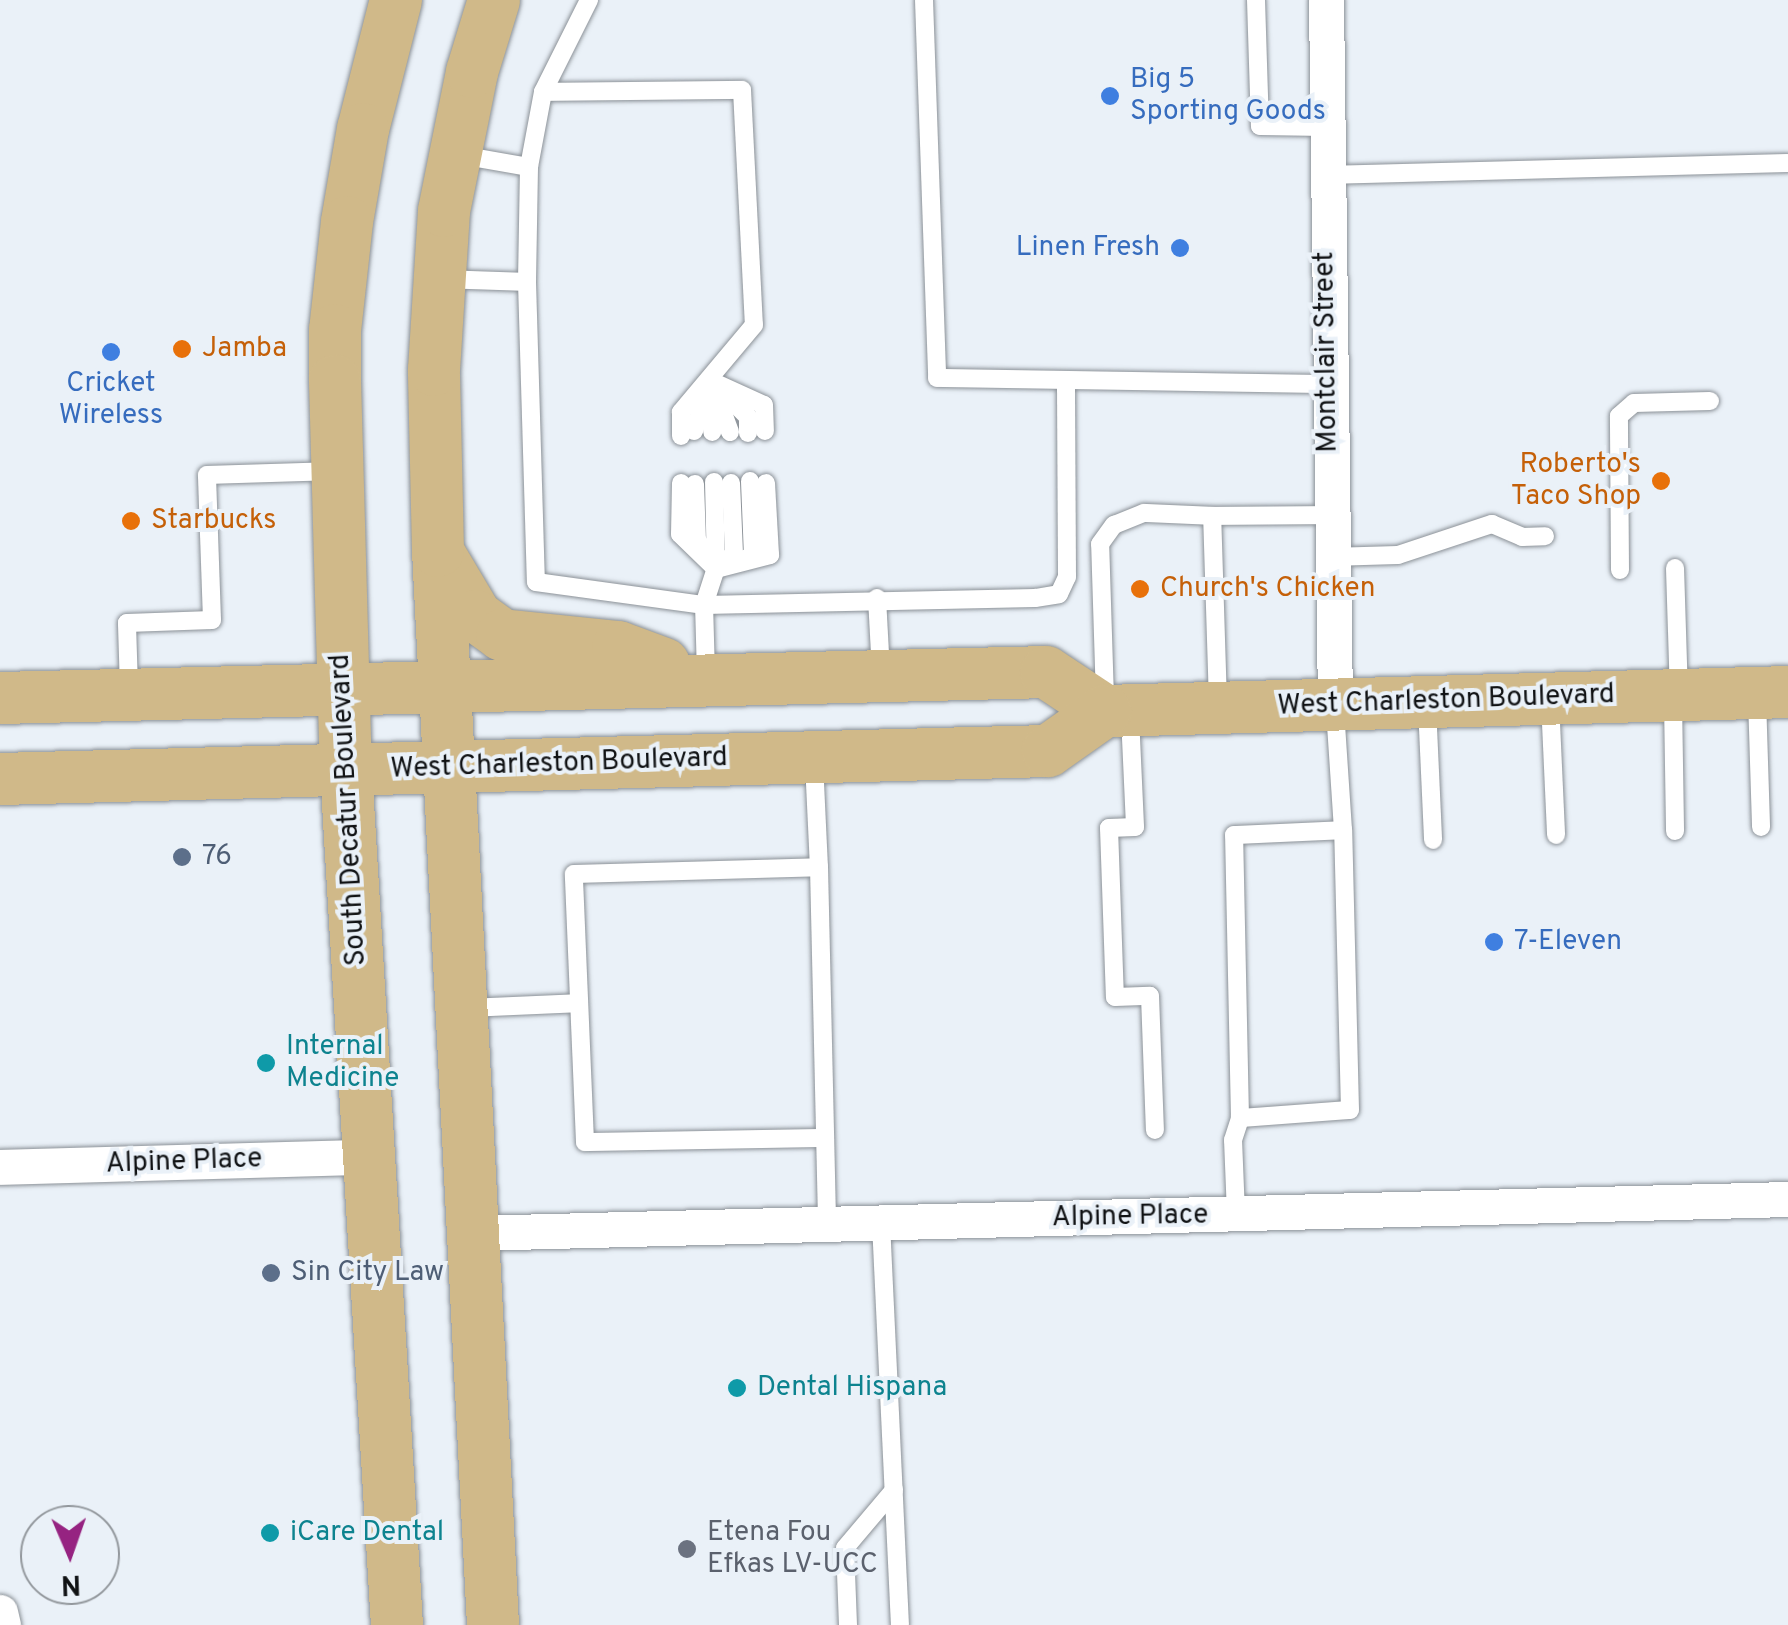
<!DOCTYPE html>
<html>
<head>
<meta charset="utf-8">
<style>
	body { margin:0 }
	#map { position:relative; width:1788px; height:1625px; overflow:hidden; background:#eaf1f8; font-family:Overpass,sans-serif }
	div>[style] { position:absolute }
	.roads { filter:drop-shadow(0 0 2px #8b9197) drop-shadow(0 0 2px #8b9197) }
	.lane>* { height:18px; margin:-9px; padding:0 9px; transform-origin:9px; border-radius:9px; background:#fff }
	.street>* { height:35px; margin:-17.5px; padding:0 17.5px; transform-origin:17.5px; border-radius:17.5px; background:#fff }
	.primary>* { height:52px; margin:-26px; padding:0 26px; transform-origin:26px; border-radius:26px; background:#d0b989 }
	.dots>* { width:28px; height:28px; translate:-50% -50%; box-sizing:border-box; border:5px solid #eaf1f8; border-radius:50% }
	span { translate:-50% -50%; white-space:nowrap; text-align:center; line-height:1.15; -webkit-text-stroke:8px #eaf1f8; paint-order:stroke }
	.shop-label { font-size:28px; color:#366cbe }
	.left { translate:0 -50%; text-align:left }
	.right { translate:-100% -50%; text-align:right }
	.food-label { font-size:28px; color:#c56008 }
	.street-label { font-size:28px; color:#101214 }
	.service-label { font-size:28px; color:#4e5e75 }
	.culture-label { font-size:28px; color:#0d838f }
	.worship-label { font-size:28px; color:#5b616d }
	.north { position:absolute; left:20px; top:1505px; width:100px; height:100px; box-sizing:border-box; background:#eaf1f8; border:2px solid #93989d; border-radius:50%; rotate:178deg; font-size:28px; font-weight:700; line-height:40px; text-align:center; color:#101214 }
	.north::after { content:''; display:block; margin:auto; width:35px; height:45px; background:#962381; clip-path:polygon(50% 0,100% 100%,50% 72%,0 100%) }
</style>
</head>
<body>
<div id="map">
	<div class="roads">
		<div class="lane">
			<div style="left:589px;top:0;width:103px;rotate:116.6deg"></div>
			<div style="left:543px;top:92px;width:76px;rotate:100.6deg"></div>
			<div style="left:529px;top:167px;width:115px;rotate:91deg"></div>
			<div style="left:527px;top:282px;width:300px;rotate:88.3deg"></div>
			<div style="left:536px;top:582px;width:170px;rotate:7.8deg"></div>
			<div style="left:704px;top:605px;width:331px;rotate:-1.2deg"></div>
			<div style="left:1035px;top:598px;width:24px;rotate:-9deg"></div>
			<div style="left:1059px;top:594px;width:19px;rotate:-65deg"></div>
			<div style="left:1067px;top:577px;width:197px;rotate:-90.3deg"></div>
			<div style="left:924px;top:0;width:378px;rotate:88deg"></div>
			<div style="left:937px;top:378px;width:391px;rotate:0.9deg"></div>
			<div style="left:1256px;top:0;width:126px;rotate:88.2deg"></div>
			<div style="left:1260px;top:126px;width:65px;rotate:0.9deg"></div>
			<div style="left:543px;top:92px;width:199px;rotate:-0.6deg"></div>
			<div style="left:742px;top:90px;width:235px;rotate:87.1deg"></div>
			<div style="left:754px;top:325px;width:114px;rotate:130deg"></div>
			<div style="left:681px;top:412px;width:24px;rotate:90deg"></div>
			<div style="left:460px;top:155px;width:70px;rotate:9.9deg"></div>
			<div style="left:1325px;top:175px;width:463px;rotate:-1.5deg"></div>
			<div style="left:442px;top:279px;width:85px;rotate:2deg"></div>
			<div style="left:711px;top:381px;width:58px;rotate:24.4deg"></div>
			<div style="left:764px;top:405px;width:26px;rotate:88deg"></div>
			<div style="left:713px;top:386px;width:49px;rotate:69.7deg"></div>
			<div style="left:722px;top:391px;width:37px;rotate:45deg"></div>
			<div style="left:748px;top:417px;width:16px;rotate:90deg"></div>
			<div style="left:711px;top:396px;width:36px;rotate:88deg"></div>
			<div style="left:694px;top:431px;width:47px;rotate:-71.6deg"></div>
			<div style="left:681px;top:483px;width:51px;rotate:91.1deg"></div>
			<div style="left:680px;top:534px;width:50px;rotate:44.2deg"></div>
			<div style="left:695px;top:484px;width:56px;rotate:88deg"></div>
			<div style="left:697px;top:540px;width:14px;rotate:56deg"></div>
			<div style="left:1330px;top:557px;width:68px;rotate:-1.7deg"></div>
			<div style="left:1398px;top:555px;width:99px;rotate:-18.3deg"></div>
			<div style="left:1492px;top:524px;width:33px;rotate:23deg"></div>
			<div style="left:1522px;top:537px;width:23px;rotate:-2deg"></div>
			<div style="left:740px;top:561px;width:14px;rotate:-21deg"></div>
			<div style="left:753px;top:556px;width:75px;rotate:-92.3deg"></div>
			<div style="left:720px;top:566px;width:18px;rotate:-41deg"></div>
			<div style="left:734px;top:554px;width:71px;rotate:-92.4deg"></div>
			<div style="left:1675px;top:568px;width:124px;rotate:88.2deg"></div>
			<div style="left:716px;top:569px;width:56px;rotate:-14.5deg"></div>
			<div style="left:770px;top:555px;width:72px;rotate:-93.2deg"></div>
			<div style="left:1620px;top:570px;width:154px;rotate:-90.4deg"></div>
			<div style="left:1619px;top:416px;width:20px;rotate:-41deg"></div>
			<div style="left:1634px;top:403px;width:76px;rotate:-1.5deg"></div>
			<div style="left:877px;top:598px;width:75px;rotate:86.9deg"></div>
			<div style="left:706px;top:675px;width:70px;rotate:-91.6deg"></div>
			<div style="left:704px;top:605px;width:38px;rotate:-72deg"></div>
			<div style="left:716px;top:569px;width:87px;rotate:-91.3deg"></div>
			<div style="left:129px;top:688px;width:65px;rotate:-91.8deg"></div>
			<div style="left:127px;top:623px;width:85px;rotate:-2deg"></div>
			<div style="left:212px;top:620px;width:145px;rotate:-92deg"></div>
			<div style="left:207px;top:475px;width:128px;rotate:-1.8deg"></div>
			<div style="left:1757px;top:698px;width:129px;rotate:88.2deg"></div>
			<div style="left:1105px;top:699px;width:155px;rotate:-91.8deg"></div>
			<div style="left:1100px;top:544px;width:24px;rotate:-54deg"></div>
			<div style="left:1114px;top:525px;width:32px;rotate:-22deg"></div>
			<div style="left:1144px;top:513px;width:68px;rotate:2.5deg"></div>
			<div style="left:1550px;top:701px;width:134px;rotate:87.4deg"></div>
			<div style="left:1673px;top:701px;width:130px;rotate:89.1deg"></div>
			<div style="left:1218px;top:703px;width:187px;rotate:-91.8deg"></div>
			<div style="left:1212px;top:516px;width:118px;rotate:-0.5deg"></div>
			<div style="left:1427px;top:706px;width:134px;rotate:87.4deg"></div>
			<div style="left:1130px;top:716px;width:111px;rotate:87.4deg"></div>
			<div style="left:1135px;top:827px;width:26px;rotate:178deg"></div>
			<div style="left:1109px;top:828px;width:169px;rotate:88deg"></div>
			<div style="left:1115px;top:997px;width:35px;rotate:-2deg"></div>
			<div style="left:1150px;top:996px;width:134px;rotate:87.9deg"></div>
			<div style="left:814px;top:762px;width:105px;rotate:87.3deg"></div>
			<div style="left:465px;top:1008px;width:114px;rotate:-2.5deg"></div>
			<div style="left:1240px;top:1118px;width:110px;rotate:-4.2deg"></div>
			<div style="left:1350px;top:1110px;width:280px;rotate:-91.4deg"></div>
			<div style="left:1343px;top:830px;width:120px;rotate:-93.8deg"></div>
			<div style="left:825px;top:1138px;width:240px;rotate:179deg"></div>
			<div style="left:585px;top:1142px;width:268px;rotate:-92.4deg"></div>
			<div style="left:574px;top:874px;width:245px;rotate:-1.6deg"></div>
			<div style="left:819px;top:867px;width:357px;rotate:88.7deg"></div>
			<div style="left:1236px;top:1214px;width:74px;rotate:-92.3deg"></div>
			<div style="left:1233px;top:1140px;width:23px;rotate:-72deg"></div>
			<div style="left:1240px;top:1118px;width:283px;rotate:-91.2deg"></div>
			<div style="left:1234px;top:835px;width:109px;rotate:-2.6deg"></div>
			<div style="left:881px;top:1223px;width:402px;rotate:87.3deg"></div>
			<div style="left:848px;top:1625px;width:77px;rotate:-92.2deg"></div>
			<div style="left:845px;top:1548px;width:76px;rotate:-49.8deg"></div>
		</div>
		<div class="street">
			<div style="left:1326px;top:0;width:704px;rotate:89.27deg"></div>
			<div style="left:0;top:1167px;width:367px;rotate:-1.6deg"></div>
			<div style="left:473px;top:1233px;width:1315px;rotate:-1.48deg"></div>
			<div style="left:0;top:1612px;width:13px;rotate:77deg"></div>
		</div>
		<div class="primary">
			<div style="left:396px;top:0;width:133px;rotate:104.3deg"></div>
			<div style="left:363px;top:129px;width:94px;rotate:99.8deg"></div>
			<div style="left:347px;top:222px;width:109px;rotate:96.3deg"></div>
			<div style="left:335px;top:330px;width:51px;rotate:90deg"></div>
			<div style="left:335px;top:381px;width:389px;rotate:88.4deg"></div>
			<div style="left:346px;top:770px;width:857px;rotate:86.59deg"></div>
			<div style="left:441px;top:557px;width:69px;rotate:59.3deg"></div>
			<div style="left:476px;top:616px;width:32px;rotate:36deg"></div>
			<div style="left:502px;top:635px;width:117px;rotate:5.9deg"></div>
			<div style="left:618px;top:647px;width:49px;rotate:20.3deg"></div>
			<div style="left:0;top:698px;width:1046px;rotate:-1.42deg"></div>
			<div style="left:1046px;top:672px;width:71px;rotate:33.5deg"></div>
			<div style="left:1105px;top:711px;width:683px;rotate:-1.59deg"></div>
			<div style="left:0;top:779px;width:1048px;rotate:-1.53deg"></div>
			<div style="left:1048px;top:751px;width:70px;rotate:-35.1deg"></div>
			<div style="left:493px;top:1625px;width:1075px;rotate:-92.93deg"></div>
			<div style="left:438px;top:551px;width:181px;rotate:-91.3deg"></div>
			<div style="left:434px;top:370px;width:159px;rotate:-86.4deg"></div>
			<div style="left:444px;top:211px;width:142px;rotate:-78.6deg"></div>
			<div style="left:472px;top:72px;width:75px;rotate:-73deg"></div>
		</div>
	</div>
	<div class="dots">
		<div style="left:1110px;top:96px;background:#3f7fe0"></div>
		<div style="left:1180px;top:248px;background:#3f7fe0"></div>
		<div style="left:182px;top:349px;background:#e8710a"></div>
		<div style="left:111px;top:352px;background:#3f7fe0"></div>
		<div style="left:1661px;top:481px;background:#e8710a"></div>
		<div style="left:131px;top:521px;background:#e8710a"></div>
		<div style="left:1140px;top:589px;background:#e8710a"></div>
		<div style="left:182px;top:857px;background:#5c6f8a"></div>
		<div style="left:1494px;top:942px;background:#3f7fe0"></div>
		<div style="left:266px;top:1063px;background:#0f9aa8"></div>
		<div style="left:271px;top:1273px;background:#5c6f8a"></div>
		<div style="left:737px;top:1388px;background:#0f9aa8"></div>
		<div style="left:270px;top:1533px;background:#0f9aa8"></div>
		<div style="left:687px;top:1549px;background:#6b7280"></div>
	</div>
	<div class="shop-label">
		<span class="left" style="left:1130px;top:96px">Big 5<br>Sporting Goods</span>
		<span class="right" style="left:1160px;top:248px">Linen Fresh</span>
		<span style="left:111px;top:400px">Cricket<br>Wireless</span>
		<span class="left" style="left:1514px;top:942px">7-Eleven</span>
	</div>
	<div class="food-label">
		<span class="left" style="left:202px;top:349px">Jamba</span>
		<span class="right" style="left:1641px;top:481px">Roberto's<br>Taco Shop</span>
		<span class="left" style="left:151px;top:521px">Starbucks</span>
		<span class="left" style="left:1160px;top:589px">Church's Chicken</span>
	</div>
	<div class="street-label">
		<span style="left:1327px;top:352px;rotate:-91deg">Montclair Street</span>
		<span style="left:1446px;top:701px;rotate:-2deg">West Charleston Boulevard</span>
		<span style="left:559px;top:764px;rotate:-2deg">West Charleston Boulevard</span>
		<span style="left:349px;top:810px;rotate:-93deg">South Decatur Boulevard</span>
		<span style="left:184px;top:1162px;rotate:-2deg">Alpine Place</span>
		<span style="left:1130px;top:1217px;rotate:-1deg">Alpine Place</span>
	</div>
	<div class="service-label">
		<span class="left" style="left:202px;top:857px">76</span>
		<span class="left" style="left:291px;top:1273px">Sin City Law</span>
	</div>
	<div class="culture-label">
		<span class="left" style="left:286px;top:1063px">Internal<br>Medicine</span>
		<span class="left" style="left:757px;top:1388px">Dental Hispana</span>
		<span class="left" style="left:290px;top:1533px">iCare Dental</span>
	</div>
	<div class="worship-label">
		<span class="left" style="left:707px;top:1549px">Etena Fou<br>Efkas LV-UCC</span>
	</div>
	<div class="north">N</div>
</div>
</body>
</html>
